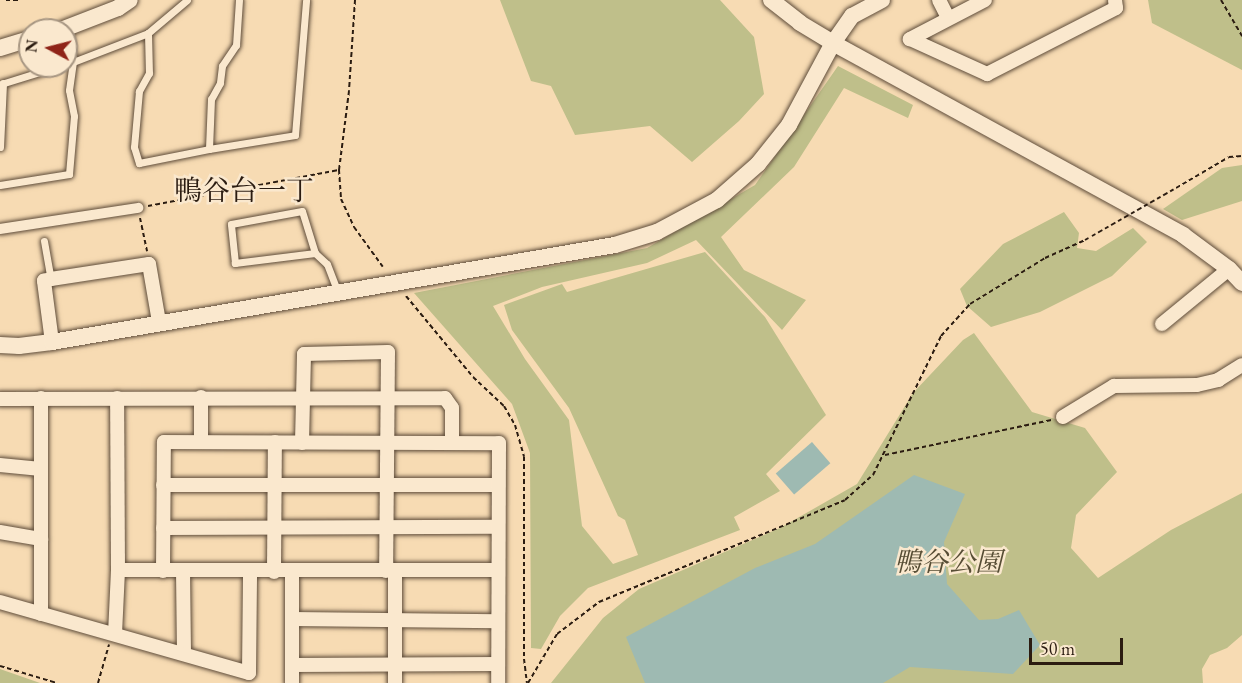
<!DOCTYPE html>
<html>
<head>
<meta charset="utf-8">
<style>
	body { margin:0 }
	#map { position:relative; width:1242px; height:683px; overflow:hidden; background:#f7dbb3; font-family:"EB Garamond","Noto Serif JP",serif }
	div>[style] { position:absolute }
	.green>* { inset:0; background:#bfbf8a }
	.water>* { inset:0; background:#9ebab2; transform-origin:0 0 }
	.path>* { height:2px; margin-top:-1px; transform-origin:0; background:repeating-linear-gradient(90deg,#2b1c11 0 4.5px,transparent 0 7.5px) }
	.roads { filter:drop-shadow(0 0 2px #5e4c3a) drop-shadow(0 0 2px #5e4c3a) }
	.service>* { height:7px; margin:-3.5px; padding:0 3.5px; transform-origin:3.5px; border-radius:3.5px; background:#fae8ce }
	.pedestrian>* { height:10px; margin:-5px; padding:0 5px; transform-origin:5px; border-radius:5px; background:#fae8ce }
	.minor>* { height:14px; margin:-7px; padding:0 7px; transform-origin:7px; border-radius:7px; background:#fae8ce }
	.tertiary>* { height:16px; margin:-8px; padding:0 8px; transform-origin:8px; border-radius:8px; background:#fae8ce }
	.path-bridge>* { height:2px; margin-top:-1px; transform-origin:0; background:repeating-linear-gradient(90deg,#2b1c11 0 4.5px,transparent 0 7.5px) }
	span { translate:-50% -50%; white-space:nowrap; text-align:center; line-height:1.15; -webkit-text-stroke:5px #fae8ce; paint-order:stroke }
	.park-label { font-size:27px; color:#574d35; font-style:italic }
	.neighbourhood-label { font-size:28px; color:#2b1c11 }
	.north { position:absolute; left:18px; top:18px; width:60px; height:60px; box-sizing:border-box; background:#fae8ce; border:2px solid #a79682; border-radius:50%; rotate:277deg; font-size:16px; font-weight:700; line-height:24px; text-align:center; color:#2b1c11 }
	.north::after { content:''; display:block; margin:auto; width:21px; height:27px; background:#8f2418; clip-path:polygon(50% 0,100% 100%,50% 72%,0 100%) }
	.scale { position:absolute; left:1029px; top:638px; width:94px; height:27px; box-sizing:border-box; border:3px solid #2b1c11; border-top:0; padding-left:8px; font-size:18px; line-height:21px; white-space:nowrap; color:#2b1c11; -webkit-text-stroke:4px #fae8ce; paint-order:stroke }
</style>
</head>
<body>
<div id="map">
	<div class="green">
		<div style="clip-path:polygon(500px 0,720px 0,754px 37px,764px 94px,739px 121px,692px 162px,650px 126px,575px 135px,551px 86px,531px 81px)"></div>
		<div style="clip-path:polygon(1148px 0,1242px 0,1242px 70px,1152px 23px)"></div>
		<div style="clip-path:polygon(838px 66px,913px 105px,908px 118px,844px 88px,794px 167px,721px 237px,744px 270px,806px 300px,782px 330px,696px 240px,647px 263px,542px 287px,493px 306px,525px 359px,569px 420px,582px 526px,613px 564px,638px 555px,625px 520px,618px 516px,569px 408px,512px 330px,504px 305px,562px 284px,567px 292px,705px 252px,765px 317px,826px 415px,766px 474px,780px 491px,734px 517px,740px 530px,588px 588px,560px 616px,541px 649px,531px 648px,530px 453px,512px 404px,414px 293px,647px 248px,755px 185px)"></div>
		<div style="clip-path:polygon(1242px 165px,1242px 201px,1182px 220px,1163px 209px,1222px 168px)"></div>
		<div style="clip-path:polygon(1064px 212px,1079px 233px,1077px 248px,1096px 251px,1133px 228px,1147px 242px,1112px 276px,1040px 312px,991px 327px,967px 306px,960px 289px,1003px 244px)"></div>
		<div style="clip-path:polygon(974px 333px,1032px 412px,1085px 428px,1117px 472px,1076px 515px,1071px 548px,1098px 578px,1171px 530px,1242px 493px,1242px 635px,1227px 648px,1210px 655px,1202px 669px,1203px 683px,551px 683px,603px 618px,639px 589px,780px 528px,857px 484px,913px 393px,963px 340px)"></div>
		<div style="clip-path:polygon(0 669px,40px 683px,0 683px)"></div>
	</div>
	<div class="water">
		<div style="left:812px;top:442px;width:28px;height:48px;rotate:49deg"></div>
		<div style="clip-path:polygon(914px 475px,965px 494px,944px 542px,947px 584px,979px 620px,998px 619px,1019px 610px,1040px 645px,1013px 674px,910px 667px,883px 683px,645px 683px,626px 637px,755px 568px,815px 544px)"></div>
	</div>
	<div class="path">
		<div style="left:6px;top:0;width:14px"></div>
		<div style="left:355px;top:0;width:91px;rotate:93.8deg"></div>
		<div style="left:349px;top:91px;width:80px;rotate:97.2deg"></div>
		<div style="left:339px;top:170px;width:29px;rotate:86deg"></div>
		<div style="left:341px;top:199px;width:31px;rotate:65deg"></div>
		<div style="left:354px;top:227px;width:49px;rotate:54.1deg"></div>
		<div style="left:1221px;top:0;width:42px;rotate:59.7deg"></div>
		<div style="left:1176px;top:188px;width:61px;rotate:-30.3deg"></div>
		<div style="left:1229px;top:157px;width:13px;rotate:-4deg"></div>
		<div style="left:148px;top:206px;width:194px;rotate:-10.7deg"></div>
		<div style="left:140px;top:218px;width:34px;rotate:78deg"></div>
		<div style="left:406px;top:296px;width:105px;rotate:50.4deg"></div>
		<div style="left:473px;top:377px;width:42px;rotate:43.1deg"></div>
		<div style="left:504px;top:406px;width:22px;rotate:60deg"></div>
		<div style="left:515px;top:425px;width:33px;rotate:74deg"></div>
		<div style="left:524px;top:457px;width:202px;rotate:90deg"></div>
		<div style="left:524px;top:659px;width:24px;rotate:83deg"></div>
		<div style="left:885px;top:455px;width:170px;rotate:-11.9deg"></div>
		<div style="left:0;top:666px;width:59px;rotate:16.6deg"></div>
		<div style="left:98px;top:683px;width:40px;rotate:-74deg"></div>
		<div style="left:528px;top:683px;width:57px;rotate:-59.4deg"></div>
		<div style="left:557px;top:634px;width:53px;rotate:-37.3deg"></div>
		<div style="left:599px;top:602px;width:266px;rotate:-22.5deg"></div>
		<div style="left:845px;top:500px;width:38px;rotate:-42deg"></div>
		<div style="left:873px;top:475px;width:155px;rotate:-63.9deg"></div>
		<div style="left:941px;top:336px;width:43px;rotate:-47.8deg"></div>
		<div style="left:970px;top:304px;width:88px;rotate:-31.5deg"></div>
		<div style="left:1045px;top:258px;width:44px;rotate:-24.2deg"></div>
	</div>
	<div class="roads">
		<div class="service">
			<div style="left:239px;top:0;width:45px;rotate:93.8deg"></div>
			<div style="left:236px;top:45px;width:25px;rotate:124deg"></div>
			<div style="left:222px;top:66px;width:17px;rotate:97deg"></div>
			<div style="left:220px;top:83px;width:18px;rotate:119deg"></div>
			<div style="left:211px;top:99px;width:50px;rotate:92.3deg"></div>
			<div style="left:209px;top:149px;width:87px;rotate:-9.2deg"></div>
			<div style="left:295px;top:135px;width:135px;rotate:-85.3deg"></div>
			<div style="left:148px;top:33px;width:40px;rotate:88.6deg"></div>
			<div style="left:149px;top:73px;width:21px;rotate:119deg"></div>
			<div style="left:139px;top:91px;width:56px;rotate:95.1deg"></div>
			<div style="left:134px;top:147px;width:17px;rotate:73deg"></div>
			<div style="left:139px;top:163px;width:71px;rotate:-11.3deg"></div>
			<div style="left:66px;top:64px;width:7px;rotate:-16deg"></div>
			<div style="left:73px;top:62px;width:34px;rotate:-98deg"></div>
			<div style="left:1px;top:84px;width:61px;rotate:-17.2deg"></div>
			<div style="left:0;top:147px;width:64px;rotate:-87.3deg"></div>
			<div style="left:0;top:185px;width:70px;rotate:-9.1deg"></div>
			<div style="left:69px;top:174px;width:58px;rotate:-85.1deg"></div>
			<div style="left:74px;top:116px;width:26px;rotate:-101deg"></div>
			<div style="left:69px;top:90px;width:28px;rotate:-82deg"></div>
			<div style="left:73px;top:62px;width:80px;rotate:-21.1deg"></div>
			<div style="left:148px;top:33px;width:51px;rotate:-40.2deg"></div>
			<div style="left:44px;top:241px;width:39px;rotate:80deg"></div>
			<div style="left:315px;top:253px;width:81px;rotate:172.9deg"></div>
			<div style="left:235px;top:263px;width:39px;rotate:-96deg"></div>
			<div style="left:231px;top:224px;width:72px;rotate:-10.4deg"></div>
			<div style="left:302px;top:211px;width:44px;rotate:72.8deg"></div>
			<div style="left:315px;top:253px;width:16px;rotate:43deg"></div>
			<div style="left:327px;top:264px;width:31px;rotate:69deg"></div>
		</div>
		<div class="pedestrian">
			<div style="left:0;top:229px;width:140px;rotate:-8.7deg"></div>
		</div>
		<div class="minor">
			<div style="left:939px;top:0;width:20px;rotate:63deg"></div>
			<div style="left:985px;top:0;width:85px;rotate:152.5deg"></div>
			<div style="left:910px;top:39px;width:85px;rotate:24.4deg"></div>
			<div style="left:987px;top:74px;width:145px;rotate:-27.1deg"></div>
			<div style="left:1116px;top:8px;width:8px;rotate:-97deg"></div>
			<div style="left:1162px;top:324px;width:87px;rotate:-39.4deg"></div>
			<div style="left:52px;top:342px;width:62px;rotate:-97.5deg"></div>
			<div style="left:44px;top:281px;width:7px;rotate:-16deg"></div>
			<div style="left:51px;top:279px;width:99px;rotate:-8.7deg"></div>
			<div style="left:149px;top:264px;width:59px;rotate:80.2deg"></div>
			<div style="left:41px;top:398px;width:216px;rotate:90deg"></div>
			<div style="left:0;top:399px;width:445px;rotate:-0.1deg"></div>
			<div style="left:445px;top:398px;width:12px;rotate:55deg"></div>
			<div style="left:452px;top:408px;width:35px;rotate:90deg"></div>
			<div style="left:1063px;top:417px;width:60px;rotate:-31.3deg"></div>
			<div style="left:1114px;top:386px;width:83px;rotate:-0.7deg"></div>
			<div style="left:1197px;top:385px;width:22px;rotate:-13deg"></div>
			<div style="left:1218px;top:380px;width:28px;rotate:-32deg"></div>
			<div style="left:201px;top:442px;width:45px;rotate:-90deg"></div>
			<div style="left:302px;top:443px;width:89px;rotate:-88.7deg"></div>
			<div style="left:304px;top:354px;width:84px;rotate:-1.4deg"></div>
			<div style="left:388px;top:352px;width:219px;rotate:90.5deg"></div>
			<div style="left:0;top:465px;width:41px;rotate:5.6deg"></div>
			<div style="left:163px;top:485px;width:335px"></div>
			<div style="left:163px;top:528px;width:335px;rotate:-0.2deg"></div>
			<div style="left:0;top:532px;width:42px;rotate:9.7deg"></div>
			<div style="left:118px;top:570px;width:379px"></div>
			<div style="left:163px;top:571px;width:129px;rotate:-89.6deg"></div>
			<div style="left:164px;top:442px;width:335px;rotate:0.2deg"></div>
			<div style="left:499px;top:443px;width:240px;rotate:90.2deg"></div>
			<div style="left:183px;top:571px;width:83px;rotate:89.3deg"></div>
			<div style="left:395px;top:571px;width:112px;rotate:90deg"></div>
			<div style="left:274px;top:572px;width:130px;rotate:-89.6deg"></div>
			<div style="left:0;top:602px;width:259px;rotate:15.9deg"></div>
			<div style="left:249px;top:673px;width:101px;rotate:-89.4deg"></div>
			<div style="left:292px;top:619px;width:206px;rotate:0.6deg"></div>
			<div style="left:115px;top:634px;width:64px;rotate:-87.3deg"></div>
			<div style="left:118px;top:570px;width:172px;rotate:-90.3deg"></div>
			<div style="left:292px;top:665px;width:206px;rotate:-0.3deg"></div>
			<div style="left:292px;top:683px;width:112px;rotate:-90deg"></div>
		</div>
		<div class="tertiary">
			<div style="left:771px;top:0;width:37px;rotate:38deg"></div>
			<div style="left:800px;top:23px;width:39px;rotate:31deg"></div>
			<div style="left:833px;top:43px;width:399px;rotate:28.7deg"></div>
			<div style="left:1183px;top:235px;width:57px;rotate:36.5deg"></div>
			<div style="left:1229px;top:269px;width:19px;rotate:47deg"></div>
			<div style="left:61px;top:30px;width:61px;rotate:-21.1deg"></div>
			<div style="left:118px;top:8px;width:14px;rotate:-34deg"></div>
			<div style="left:0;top:48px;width:31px;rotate:-17deg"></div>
			<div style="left:0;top:345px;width:19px;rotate:3deg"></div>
			<div style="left:19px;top:346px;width:33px;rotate:-7deg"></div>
			<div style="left:52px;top:342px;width:571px;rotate:-9.78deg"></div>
			<div style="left:615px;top:245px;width:44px;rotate:-17.2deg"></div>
			<div style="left:657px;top:232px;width:68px;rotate:-28.1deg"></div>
			<div style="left:717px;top:200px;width:55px;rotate:-41.3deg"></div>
			<div style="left:758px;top:164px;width:50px;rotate:-51.5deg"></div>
			<div style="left:789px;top:125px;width:93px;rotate:-61.8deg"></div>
			<div style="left:833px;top:43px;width:33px;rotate:-55deg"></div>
			<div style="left:852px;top:16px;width:34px;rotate:-28deg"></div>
		</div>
	</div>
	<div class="path-bridge">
		<div style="left:1085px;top:240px;width:105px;rotate:-29.7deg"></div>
	</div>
	<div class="park-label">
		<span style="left:948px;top:562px">鴨谷公園</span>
	</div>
	<div class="neighbourhood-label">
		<span style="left:244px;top:190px">鴨谷台一丁</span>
	</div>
	<div class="north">N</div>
	<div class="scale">50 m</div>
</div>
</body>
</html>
